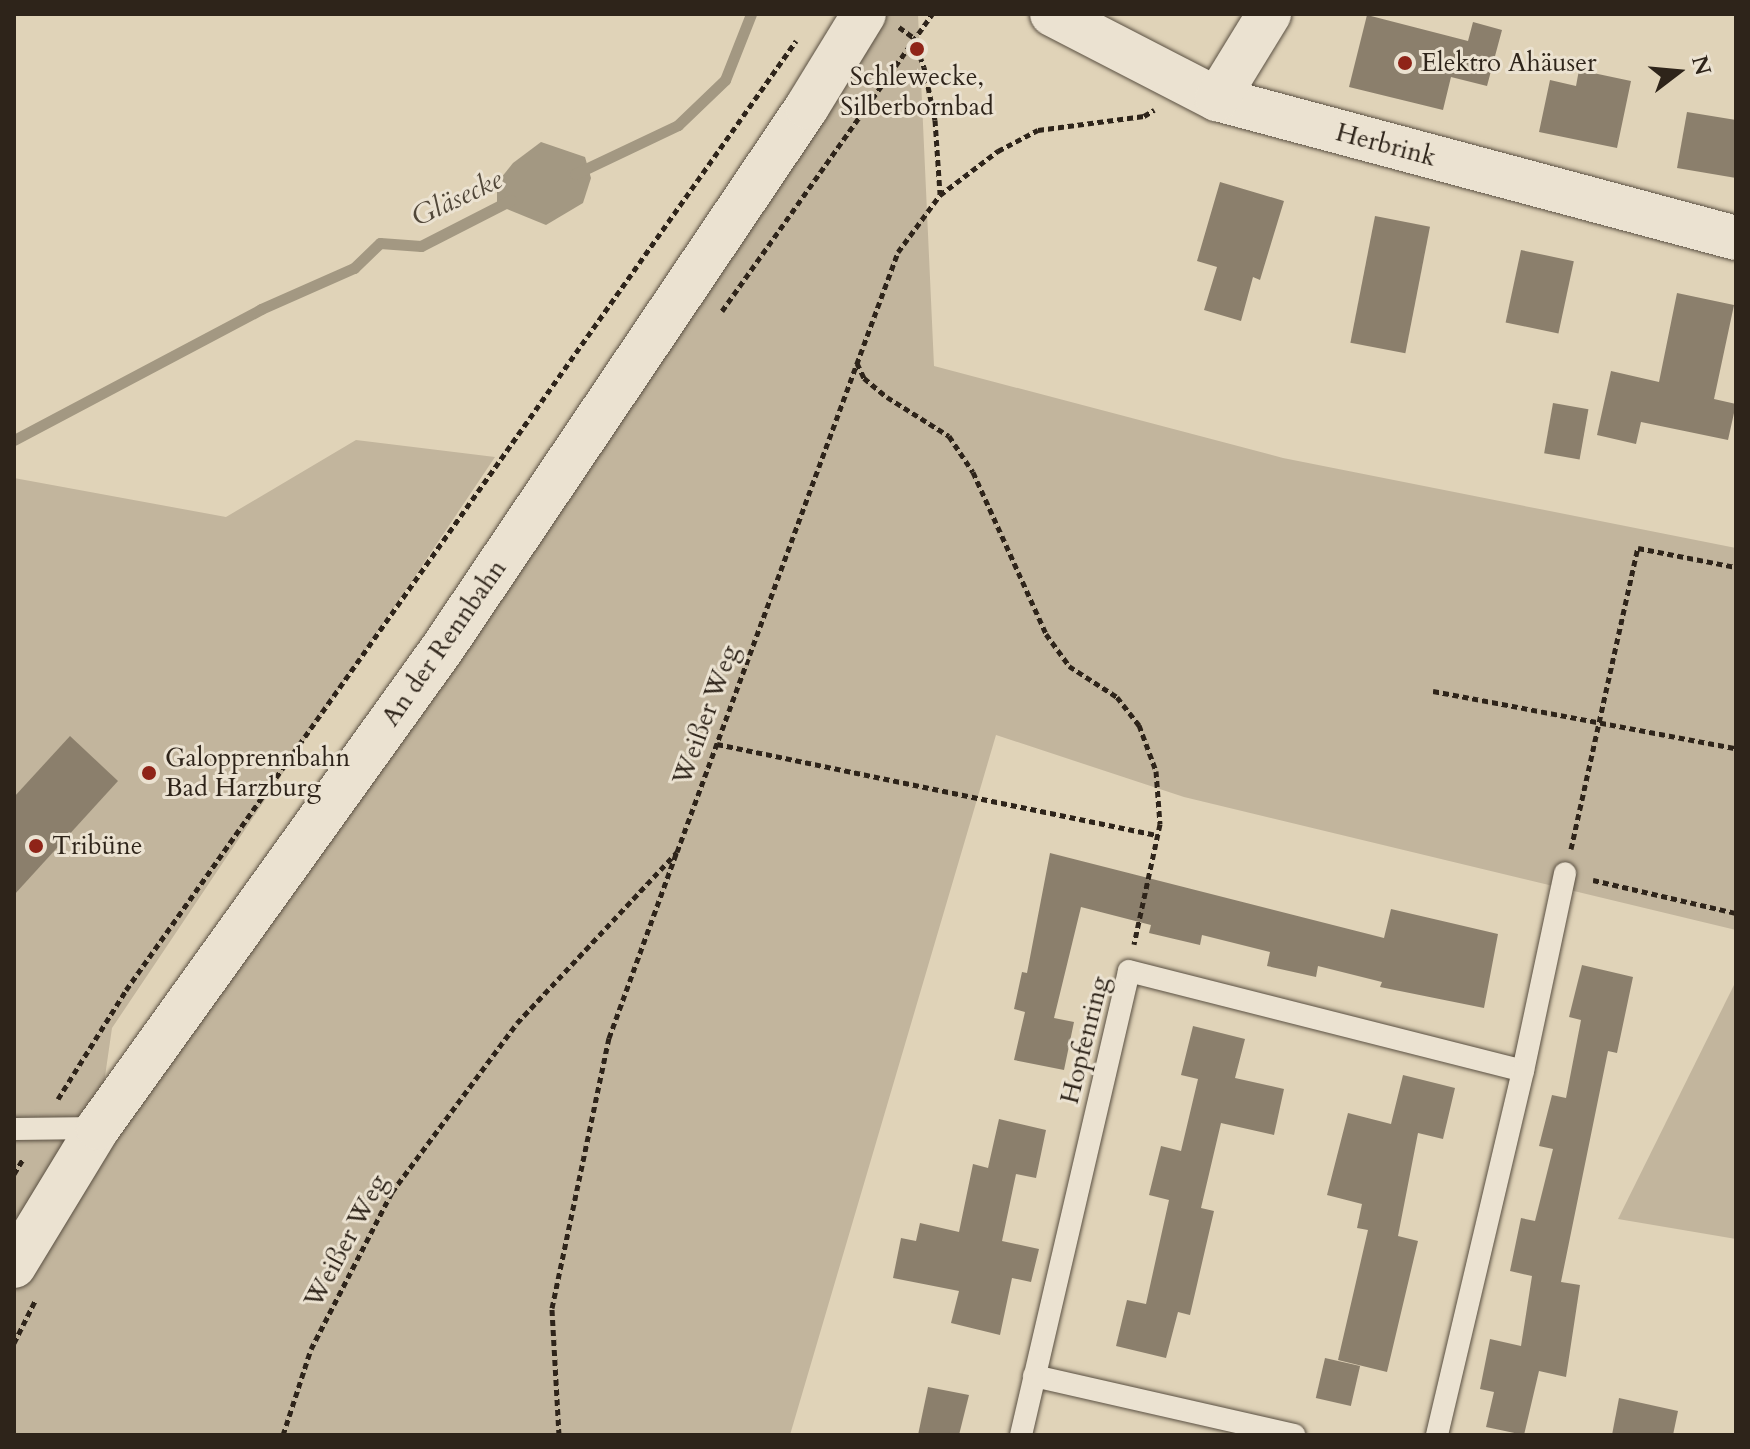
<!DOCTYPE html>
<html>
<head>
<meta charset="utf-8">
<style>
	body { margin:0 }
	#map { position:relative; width:1750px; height:1449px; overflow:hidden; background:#e0d3b8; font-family:Cardo,serif }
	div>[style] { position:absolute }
	.green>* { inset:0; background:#c2b59d }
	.water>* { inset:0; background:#a39882 }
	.stream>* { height:11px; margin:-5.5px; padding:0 5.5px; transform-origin:5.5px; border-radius:5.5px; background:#a39882 }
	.building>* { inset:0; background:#8b7f6c; transform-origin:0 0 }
	.path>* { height:5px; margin-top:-2.5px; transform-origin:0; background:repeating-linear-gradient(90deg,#2e241a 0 6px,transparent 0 10px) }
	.roads { filter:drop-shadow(0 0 2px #5a5042) drop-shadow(0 0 2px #5a5042) }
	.service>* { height:22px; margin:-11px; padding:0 11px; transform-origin:11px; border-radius:11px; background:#ebe2d1 }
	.minor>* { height:44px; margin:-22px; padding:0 22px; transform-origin:22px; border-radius:22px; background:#ebe2d1 }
	.secondary>* { height:44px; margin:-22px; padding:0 22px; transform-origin:22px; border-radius:22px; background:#ebe2d1 }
	.dots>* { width:22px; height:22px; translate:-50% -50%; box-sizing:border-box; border:4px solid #ebe2d1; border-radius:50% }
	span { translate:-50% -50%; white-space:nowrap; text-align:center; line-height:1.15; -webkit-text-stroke:6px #ebe2d1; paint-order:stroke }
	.poi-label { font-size:26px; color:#2e241a }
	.left { translate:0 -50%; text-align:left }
	.street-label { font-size:26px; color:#2e241a }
	.water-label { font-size:28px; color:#514739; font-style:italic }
	.frame { position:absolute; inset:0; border:16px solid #2e241a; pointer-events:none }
	.north { position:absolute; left:1638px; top:32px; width:80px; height:80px; -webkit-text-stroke:6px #ebe2d1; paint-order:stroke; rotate:74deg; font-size:22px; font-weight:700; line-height:32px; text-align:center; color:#2e241a }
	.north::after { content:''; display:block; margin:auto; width:28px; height:36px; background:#2e241a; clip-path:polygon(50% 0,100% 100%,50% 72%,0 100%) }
</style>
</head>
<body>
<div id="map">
	<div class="green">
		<div style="clip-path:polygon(861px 14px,918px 14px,934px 366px,1283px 458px,1736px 548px,1736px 930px,1184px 797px,996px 735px,790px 1435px,14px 1435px,14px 478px,226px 517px,356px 440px,495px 457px,112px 1028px,98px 1125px)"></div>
		<div style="clip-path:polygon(1736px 981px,1736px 1239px,1618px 1219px)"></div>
	</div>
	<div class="water">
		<div style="clip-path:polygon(541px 142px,585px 157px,591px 178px,583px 203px,546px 225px,497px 205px,497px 183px,513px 163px)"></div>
	</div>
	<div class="stream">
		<div style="left:575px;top:174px;width:114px;rotate:-25.4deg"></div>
		<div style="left:678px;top:125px;width:65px;rotate:-43.8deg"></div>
		<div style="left:725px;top:80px;width:71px;rotate:-68.5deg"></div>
		<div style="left:14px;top:440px;width:280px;rotate:-27.9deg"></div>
		<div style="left:261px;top:309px;width:102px;rotate:-23.8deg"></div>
		<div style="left:354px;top:268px;width:36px;rotate:-44deg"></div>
		<div style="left:380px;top:243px;width:41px;rotate:4.2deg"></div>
		<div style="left:421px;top:246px;width:101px;rotate:-27.1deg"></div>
	</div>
	<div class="building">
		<div style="clip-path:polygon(1367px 15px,1468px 41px,1473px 22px,1502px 30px,1487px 86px,1451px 77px,1443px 110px,1349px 87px)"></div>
		<div style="clip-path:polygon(1579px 70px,1631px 81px,1617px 148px,1539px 132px,1550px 80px,1576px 86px)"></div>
		<div style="clip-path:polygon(1687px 112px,1736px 120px,1736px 178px,1677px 168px)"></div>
		<div style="clip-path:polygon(1220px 182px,1284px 201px,1260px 280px,1253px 277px,1241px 321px,1204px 310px,1217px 267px,1197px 261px)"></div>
		<div style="left:1375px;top:216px;width:56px;height:129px;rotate:11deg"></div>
		<div style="left:1521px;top:250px;width:54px;height:74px;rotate:12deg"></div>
		<div style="clip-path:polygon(1677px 293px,1734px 305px,1714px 399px,1736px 404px,1728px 440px,1641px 422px,1636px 444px,1597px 435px,1611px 371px,1659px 382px)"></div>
		<div style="left:1553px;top:403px;width:36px;height:51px;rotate:10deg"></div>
		<div style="clip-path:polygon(70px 736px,118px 781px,14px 895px,14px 797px)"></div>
		<div style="clip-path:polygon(1050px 853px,1384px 938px,1391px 909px,1498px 934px,1484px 1008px,1380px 987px,1382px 982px,1318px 966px,1316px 977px,1267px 966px,1270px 952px,1202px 935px,1200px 945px,1149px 933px,1151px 925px,1081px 907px,1054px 1018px,1074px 1022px,1064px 1070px,1014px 1060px,1025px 1012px,1014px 1009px,1022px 972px,1027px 973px)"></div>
		<div style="clip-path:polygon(1582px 965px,1633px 977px,1617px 1053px,1608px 1051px,1561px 1282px,1580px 1285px,1566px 1377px,1539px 1371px,1524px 1435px,1486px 1427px,1494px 1392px,1480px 1389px,1490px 1339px,1521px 1346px,1532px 1276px,1510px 1271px,1521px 1218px,1535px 1221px,1553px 1149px,1539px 1146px,1552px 1095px,1566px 1098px,1581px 1020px,1569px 1017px)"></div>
		<div style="clip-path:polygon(1193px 1026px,1245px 1039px,1235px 1078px,1284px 1089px,1274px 1135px,1221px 1123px,1201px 1208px,1214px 1211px,1190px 1315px,1178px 1312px,1166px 1358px,1116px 1346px,1127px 1300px,1146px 1304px,1169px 1200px,1149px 1195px,1161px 1146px,1181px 1151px,1198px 1079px,1181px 1075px)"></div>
		<div style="clip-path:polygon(1403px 1075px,1455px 1088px,1443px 1139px,1418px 1133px,1398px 1236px,1418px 1241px,1387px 1372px,1338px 1360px,1368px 1230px,1357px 1228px,1362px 1204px,1327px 1195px,1348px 1113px,1391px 1124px)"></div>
		<div style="clip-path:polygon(999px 1119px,1046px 1130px,1036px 1178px,1016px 1174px,1002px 1241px,1039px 1249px,1031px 1282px,1012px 1278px,1000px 1335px,951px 1323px,959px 1291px,893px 1278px,901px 1238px,916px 1241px,920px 1223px,959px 1232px,973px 1164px,988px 1168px)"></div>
		<div style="left:1325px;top:1358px;width:36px;height:41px;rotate:13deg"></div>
		<div style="clip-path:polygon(928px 1387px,969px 1395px,959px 1435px,918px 1435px)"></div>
		<div style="clip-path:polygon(1619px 1398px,1678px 1411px,1673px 1435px,1612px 1435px)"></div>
	</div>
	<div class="path">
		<div style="left:899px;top:27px;width:17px;rotate:36deg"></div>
		<div style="left:913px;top:37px;width:32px;rotate:70deg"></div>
		<div style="left:924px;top:67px;width:54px;rotate:78.3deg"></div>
		<div style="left:935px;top:120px;width:74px;rotate:86.1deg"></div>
		<div style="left:722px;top:311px;width:364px;rotate:-54.7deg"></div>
		<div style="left:857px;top:363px;width:17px;rotate:65deg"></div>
		<div style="left:864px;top:378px;width:30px;rotate:40deg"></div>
		<div style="left:887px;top:397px;width:73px;rotate:32.2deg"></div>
		<div style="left:949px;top:436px;width:43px;rotate:56.3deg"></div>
		<div style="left:973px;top:472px;width:178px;rotate:65.7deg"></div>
		<div style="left:1046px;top:634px;width:39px;rotate:54deg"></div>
		<div style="left:1069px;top:666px;width:57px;rotate:32.9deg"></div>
		<div style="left:1117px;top:697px;width:36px;rotate:52deg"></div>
		<div style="left:1139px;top:725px;width:49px;rotate:69.7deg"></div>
		<div style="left:1156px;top:771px;width:53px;rotate:85.7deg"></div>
		<div style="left:1160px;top:824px;width:123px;rotate:102.2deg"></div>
		<div style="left:1433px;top:691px;width:308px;rotate:10.7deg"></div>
		<div style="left:717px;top:744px;width:450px;rotate:11.7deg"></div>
		<div style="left:1571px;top:849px;width:308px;rotate:-77.5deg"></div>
		<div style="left:1638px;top:548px;width:100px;rotate:11deg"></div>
		<div style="left:1593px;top:880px;width:147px;rotate:13deg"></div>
		<div style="left:58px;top:1099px;width:128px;rotate:-58deg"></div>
		<div style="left:126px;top:990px;width:1162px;rotate:-54.78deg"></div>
		<div style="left:14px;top:1174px;width:17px;rotate:-59deg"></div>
		<div style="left:14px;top:1343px;width:47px;rotate:-63.4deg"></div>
		<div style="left:283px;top:1435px;width:90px;rotate:-72deg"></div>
		<div style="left:311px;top:1349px;width:177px;rotate:-62.7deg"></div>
		<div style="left:392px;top:1192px;width:210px;rotate:-53.5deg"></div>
		<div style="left:517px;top:1023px;width:234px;rotate:-46.9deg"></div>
		<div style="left:677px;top:852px;width:639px;rotate:-69.78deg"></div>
		<div style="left:898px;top:252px;width:71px;rotate:-53.6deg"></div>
		<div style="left:940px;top:195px;width:73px;rotate:-37.2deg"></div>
		<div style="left:998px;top:151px;width:45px;rotate:-27.7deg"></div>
		<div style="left:1038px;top:130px;width:107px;rotate:-7.5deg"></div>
		<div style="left:1144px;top:116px;width:12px;rotate:-31deg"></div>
		<div style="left:559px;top:1435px;width:127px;rotate:-93.2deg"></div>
		<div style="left:552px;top:1308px;width:276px;rotate:-78.1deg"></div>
		<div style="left:609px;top:1038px;width:196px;rotate:-70deg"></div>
	</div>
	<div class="roads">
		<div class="service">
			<div style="left:1523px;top:1071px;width:202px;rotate:-78deg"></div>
			<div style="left:14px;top:1129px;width:84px;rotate:-0.7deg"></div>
			<div style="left:1034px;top:1376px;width:267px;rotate:12.8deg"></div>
			<div style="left:1021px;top:1435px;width:476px;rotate:-76.9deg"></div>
			<div style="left:1129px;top:971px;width:406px;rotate:14.2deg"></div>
			<div style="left:1523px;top:1071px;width:374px;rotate:103.3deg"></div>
		</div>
		<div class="minor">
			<div style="left:1052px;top:14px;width:186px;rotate:27.3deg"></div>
			<div style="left:1217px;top:99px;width:537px;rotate:14.99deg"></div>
			<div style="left:1217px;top:99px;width:100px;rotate:-58.5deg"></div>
		</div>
		<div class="secondary">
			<div style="left:14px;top:1266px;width:162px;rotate:-58.7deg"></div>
			<div style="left:98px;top:1128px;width:590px;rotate:-54.32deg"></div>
			<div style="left:442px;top:649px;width:653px;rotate:-56.04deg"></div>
			<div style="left:807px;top:107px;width:109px;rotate:-58.5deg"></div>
		</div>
	</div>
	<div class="dots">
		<div style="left:917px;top:49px;background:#8f2418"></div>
		<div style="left:1405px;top:63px;background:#8f2418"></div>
		<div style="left:149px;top:773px;background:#8f2418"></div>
		<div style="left:36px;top:846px;background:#8f2418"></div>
	</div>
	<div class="poi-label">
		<span class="left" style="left:1421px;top:63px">Elektro Ahäuser</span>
		<span style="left:917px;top:92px">Schlewecke,<br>Silberbornbad</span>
		<span class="left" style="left:165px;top:773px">Galopprennbahn<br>Bad Harzburg</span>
		<span class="left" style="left:52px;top:846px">Tribüne</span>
	</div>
	<div class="street-label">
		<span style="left:1386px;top:145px;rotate:15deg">Herbrink</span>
		<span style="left:444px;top:643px;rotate:-55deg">An der Rennbahn</span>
		<span style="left:706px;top:715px;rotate:-70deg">Weißer Weg</span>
		<span style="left:1085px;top:1040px;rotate:-76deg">Hopfenring</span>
		<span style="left:346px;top:1241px;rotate:-62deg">Weißer Weg</span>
	</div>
	<div class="water-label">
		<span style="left:457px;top:198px;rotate:-25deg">Gläsecke</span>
	</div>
	<div class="frame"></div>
	<div class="north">N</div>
</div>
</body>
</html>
